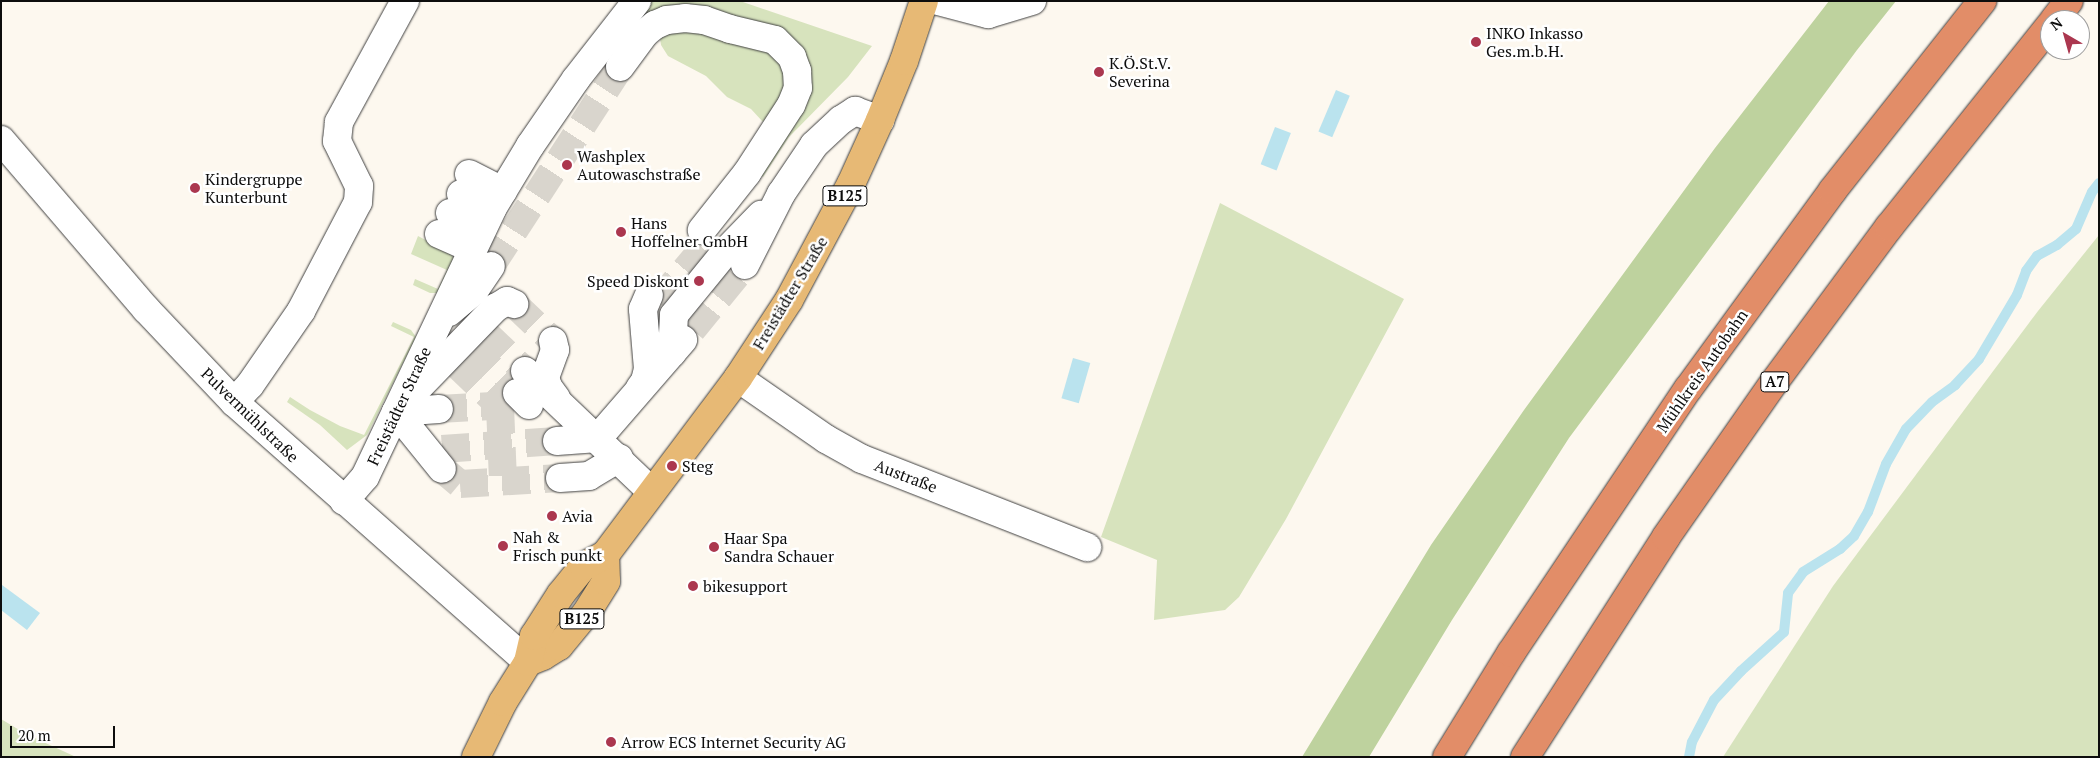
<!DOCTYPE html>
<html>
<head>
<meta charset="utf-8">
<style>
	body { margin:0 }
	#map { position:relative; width:2100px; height:758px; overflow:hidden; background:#fdf8ef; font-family:"PT Serif",serif }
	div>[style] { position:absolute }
	.green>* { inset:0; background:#d7e3bd }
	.forest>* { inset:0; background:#bed29e }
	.water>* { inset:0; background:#bae3ee; transform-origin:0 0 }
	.stream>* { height:10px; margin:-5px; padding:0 5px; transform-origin:5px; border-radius:5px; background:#bae3ee }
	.minor-tunnel>* { height:28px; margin-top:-14px; transform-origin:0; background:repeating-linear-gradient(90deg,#d9d5cd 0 28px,transparent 0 42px) }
	.roads { filter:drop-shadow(0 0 1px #404040) drop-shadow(0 0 1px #404040) }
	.minor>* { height:28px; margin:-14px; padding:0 14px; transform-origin:14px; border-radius:14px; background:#fff }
	.major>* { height:28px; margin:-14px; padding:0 14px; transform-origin:14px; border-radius:14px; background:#e7b975 }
	.highway>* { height:28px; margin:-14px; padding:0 14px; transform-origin:14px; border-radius:14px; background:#e28d68 }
	.dots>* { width:14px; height:14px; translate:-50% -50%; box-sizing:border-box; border:2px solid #fff; border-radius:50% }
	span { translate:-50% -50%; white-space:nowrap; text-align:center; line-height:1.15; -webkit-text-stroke:5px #fff; paint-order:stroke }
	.shield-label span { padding:1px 4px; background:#fff; border:1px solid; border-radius:4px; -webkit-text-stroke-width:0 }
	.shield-label { font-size:15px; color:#0d0d0d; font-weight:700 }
	.poi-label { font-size:16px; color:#0d0d0d }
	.left { translate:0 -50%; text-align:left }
	.right { translate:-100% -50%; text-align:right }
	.street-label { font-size:16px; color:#0d0d0d }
	.frame { position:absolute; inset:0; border:2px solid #0d0d0d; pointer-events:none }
	.north { position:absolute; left:2040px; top:10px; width:50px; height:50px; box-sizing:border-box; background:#fff; border:1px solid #9e9e9e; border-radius:50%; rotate:322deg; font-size:14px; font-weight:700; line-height:20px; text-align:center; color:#0d0d0d }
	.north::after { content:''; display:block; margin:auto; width:18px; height:22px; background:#ab374f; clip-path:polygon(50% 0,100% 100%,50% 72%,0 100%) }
	.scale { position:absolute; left:10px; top:726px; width:105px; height:22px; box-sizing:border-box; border:2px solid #0d0d0d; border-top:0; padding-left:6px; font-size:15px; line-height:18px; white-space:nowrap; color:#0d0d0d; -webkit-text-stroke:4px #fff; paint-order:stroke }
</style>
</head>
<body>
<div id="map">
	<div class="green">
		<div style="clip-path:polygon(650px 1px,740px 1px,872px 46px,848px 77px,789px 137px,763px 177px,758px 173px,806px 107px,811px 87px,780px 31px,630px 30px)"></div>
		<div style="clip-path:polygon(672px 27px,757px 45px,775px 57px,785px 72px,785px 89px,775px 108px,763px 122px,751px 109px,727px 97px,706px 76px,668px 56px,661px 45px,660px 38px)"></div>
		<div style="clip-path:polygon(1220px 203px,1404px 299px,1286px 519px,1239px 597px,1225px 610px,1154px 620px,1157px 560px,1101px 537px)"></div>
		<div style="clip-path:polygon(2099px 235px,2099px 757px,1723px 757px,1833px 586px,2038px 311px)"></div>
		<div style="clip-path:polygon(418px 236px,450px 253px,453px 257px,454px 262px,439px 293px,430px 293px,413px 285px,415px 279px,438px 289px,447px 270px,411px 254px)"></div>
		<div style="clip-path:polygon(393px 322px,411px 330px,416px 337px,367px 435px,347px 450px,320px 425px,287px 402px,290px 397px,310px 410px,340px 426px,364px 435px,414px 337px,391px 326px)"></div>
		<div style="clip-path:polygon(1px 719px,26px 734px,76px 757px,1px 757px)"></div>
	</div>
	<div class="forest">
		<div style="clip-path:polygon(1829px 1px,1896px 1px,1857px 50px,1569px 438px,1452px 620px,1369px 757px,1302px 757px,1431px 545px,1524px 410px,1715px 148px)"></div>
	</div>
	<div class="water">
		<div style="left:1336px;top:90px;width:15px;height:45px;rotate:23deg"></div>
		<div style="left:1275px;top:127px;width:17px;height:40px;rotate:21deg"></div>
		<div style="left:1073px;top:358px;width:18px;height:42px;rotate:16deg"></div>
		<div style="clip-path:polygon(2px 585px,40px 613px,27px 630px,1px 610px)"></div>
	</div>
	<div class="stream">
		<div style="left:1689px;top:757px;width:15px;rotate:-79deg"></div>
		<div style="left:1692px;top:742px;width:47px;rotate:-62.4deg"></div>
		<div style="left:1714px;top:700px;width:40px;rotate:-47deg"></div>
		<div style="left:1741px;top:671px;width:58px;rotate:-42.2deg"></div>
		<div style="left:1784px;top:632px;width:39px;rotate:-84deg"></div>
		<div style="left:1788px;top:593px;width:26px;rotate:-54deg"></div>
		<div style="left:1803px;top:572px;width:44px;rotate:-31.9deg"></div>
		<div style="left:1840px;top:549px;width:19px;rotate:-43deg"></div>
		<div style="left:1854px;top:536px;width:28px;rotate:-60deg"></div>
		<div style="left:1868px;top:512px;width:51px;rotate:-69.4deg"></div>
		<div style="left:1886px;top:464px;width:40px;rotate:-60.3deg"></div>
		<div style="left:1906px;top:429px;width:37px;rotate:-46deg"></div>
		<div style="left:1932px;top:402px;width:29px;rotate:-36deg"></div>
		<div style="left:1955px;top:385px;width:35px;rotate:-47deg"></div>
		<div style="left:1979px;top:359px;width:74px;rotate:-59.3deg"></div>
		<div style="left:2017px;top:295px;width:26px;rotate:-69deg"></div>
		<div style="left:2026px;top:271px;width:19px;rotate:-54deg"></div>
		<div style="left:2037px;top:256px;width:23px;rotate:-29deg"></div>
		<div style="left:2057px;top:245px;width:25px;rotate:-40deg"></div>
		<div style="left:2076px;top:229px;width:40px;rotate:-66.6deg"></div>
		<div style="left:2092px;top:192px;width:11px;rotate:-52deg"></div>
	</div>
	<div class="minor-tunnel">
		<div style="left:491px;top:266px;width:237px;rotate:-57deg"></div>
		<div style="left:658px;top:302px;width:84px;rotate:-49.8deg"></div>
		<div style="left:514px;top:304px;width:54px;rotate:43.5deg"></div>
		<div style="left:692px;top:330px;width:84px;rotate:-50.8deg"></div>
		<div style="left:485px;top:333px;width:55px;rotate:43.5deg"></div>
		<div style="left:471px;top:349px;width:64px;rotate:43.7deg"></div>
		<div style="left:456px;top:364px;width:61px;rotate:43.7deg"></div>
		<div style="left:500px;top:406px;width:75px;rotate:87.7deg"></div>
		<div style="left:439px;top:409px;width:72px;rotate:-3.2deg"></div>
		<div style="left:442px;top:449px;width:115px;rotate:-4deg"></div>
		<div style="left:442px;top:469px;width:23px;rotate:40deg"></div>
		<div style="left:460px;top:484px;width:100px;rotate:-3.4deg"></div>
	</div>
	<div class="roads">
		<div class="minor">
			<div style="left:938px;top:1px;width:52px;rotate:14.6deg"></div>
			<div style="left:988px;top:14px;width:46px;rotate:-16.5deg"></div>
			<div style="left:620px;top:67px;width:42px;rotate:-53.7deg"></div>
			<div style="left:645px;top:33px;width:13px;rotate:-39deg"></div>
			<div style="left:655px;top:25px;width:13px;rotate:-23deg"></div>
			<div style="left:667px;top:20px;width:18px;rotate:-6deg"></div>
			<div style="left:685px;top:18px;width:19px;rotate:6deg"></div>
			<div style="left:704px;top:20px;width:28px;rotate:19deg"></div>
			<div style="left:730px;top:29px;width:46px;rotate:13.7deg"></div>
			<div style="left:775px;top:40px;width:24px;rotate:45deg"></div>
			<div style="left:792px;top:57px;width:15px;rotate:70deg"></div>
			<div style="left:797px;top:71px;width:17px;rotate:87deg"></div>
			<div style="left:798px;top:88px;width:18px;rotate:112deg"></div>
			<div style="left:791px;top:105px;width:81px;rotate:122.9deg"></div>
			<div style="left:747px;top:173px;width:73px;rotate:128.3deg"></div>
			<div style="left:1px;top:140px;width:223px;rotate:49.4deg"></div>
			<div style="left:146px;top:309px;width:128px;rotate:46.6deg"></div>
			<div style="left:234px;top:402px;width:392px;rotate:41.5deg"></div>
			<div style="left:469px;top:174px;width:38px;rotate:27deg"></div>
			<div style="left:461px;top:194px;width:34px;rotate:26deg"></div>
			<div style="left:450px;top:213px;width:36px;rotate:24deg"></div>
			<div style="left:439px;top:234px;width:37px;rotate:24deg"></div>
			<div style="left:745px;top:265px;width:80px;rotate:-63.1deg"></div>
			<div style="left:781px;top:194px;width:59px;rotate:-56deg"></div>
			<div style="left:814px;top:145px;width:37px;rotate:-43deg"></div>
			<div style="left:841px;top:120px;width:17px;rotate:-33deg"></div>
			<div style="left:855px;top:111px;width:27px;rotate:20deg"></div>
			<div style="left:449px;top:312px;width:33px;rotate:-40deg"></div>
			<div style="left:474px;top:291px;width:30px;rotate:-56deg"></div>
			<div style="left:553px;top:341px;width:9px;rotate:77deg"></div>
			<div style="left:555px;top:350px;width:29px;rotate:110deg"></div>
			<div style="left:545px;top:377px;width:10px;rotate:73deg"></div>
			<div style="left:548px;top:387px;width:14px;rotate:54deg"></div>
			<div style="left:672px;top:353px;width:38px;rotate:-87deg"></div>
			<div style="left:674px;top:315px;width:84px;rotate:-50.8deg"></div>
			<div style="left:727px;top:250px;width:49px;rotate:-45.8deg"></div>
			<div style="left:525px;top:371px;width:175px;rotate:43.6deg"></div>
			<div style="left:738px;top:378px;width:107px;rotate:34.7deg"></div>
			<div style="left:826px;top:439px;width:41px;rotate:29.1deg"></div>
			<div style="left:862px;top:459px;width:242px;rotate:21.4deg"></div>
			<div style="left:640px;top:388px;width:9px;rotate:-54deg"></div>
			<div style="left:645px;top:381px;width:12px;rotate:-76deg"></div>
			<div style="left:648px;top:369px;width:60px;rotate:-94.8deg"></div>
			<div style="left:643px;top:309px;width:15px;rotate:-67deg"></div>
			<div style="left:517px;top:393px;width:17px;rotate:45deg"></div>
			<div style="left:412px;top:394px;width:120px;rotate:-46deg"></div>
			<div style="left:495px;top:308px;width:14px;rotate:-30deg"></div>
			<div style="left:507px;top:301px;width:8px;rotate:23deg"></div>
			<div style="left:234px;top:402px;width:23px;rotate:-47deg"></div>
			<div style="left:250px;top:385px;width:90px;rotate:-55.4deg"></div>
			<div style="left:301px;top:311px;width:123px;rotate:-62.4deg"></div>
			<div style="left:358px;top:202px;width:16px;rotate:-86deg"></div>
			<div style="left:359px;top:186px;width:50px;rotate:-116.1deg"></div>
			<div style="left:337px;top:141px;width:19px;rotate:-84deg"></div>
			<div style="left:339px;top:122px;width:138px;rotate:-61.4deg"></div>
			<div style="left:396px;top:412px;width:73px;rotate:51.1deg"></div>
			<div style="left:396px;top:412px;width:43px;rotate:-4deg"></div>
			<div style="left:557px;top:441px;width:41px;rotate:-4.2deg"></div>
			<div style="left:598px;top:438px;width:130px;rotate:-49.1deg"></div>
			<div style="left:560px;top:478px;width:29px;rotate:-4deg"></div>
			<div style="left:589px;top:476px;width:35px;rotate:-31deg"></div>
			<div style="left:344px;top:501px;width:32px;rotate:-49deg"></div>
			<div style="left:365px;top:477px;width:297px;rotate:-64.6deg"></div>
			<div style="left:492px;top:209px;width:74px;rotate:-58.9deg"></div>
			<div style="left:530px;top:146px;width:81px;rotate:-55.5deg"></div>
			<div style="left:576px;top:79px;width:99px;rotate:-52deg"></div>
		</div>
		<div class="major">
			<div style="left:528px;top:662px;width:16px;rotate:-22deg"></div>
			<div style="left:543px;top:656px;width:19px;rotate:-32deg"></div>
			<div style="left:559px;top:646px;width:44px;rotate:-50.5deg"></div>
			<div style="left:587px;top:612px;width:36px;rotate:-58deg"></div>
			<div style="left:606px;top:581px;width:26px;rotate:-92deg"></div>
			<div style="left:476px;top:757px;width:61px;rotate:-63.9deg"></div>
			<div style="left:503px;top:702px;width:47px;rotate:-58deg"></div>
			<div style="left:528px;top:662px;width:27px;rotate:-77deg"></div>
			<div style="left:534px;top:636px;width:50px;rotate:-57.3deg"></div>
			<div style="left:561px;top:594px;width:36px;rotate:-51deg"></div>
			<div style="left:584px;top:566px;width:24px;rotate:-28deg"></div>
			<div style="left:605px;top:555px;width:221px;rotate:-53.1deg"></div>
			<div style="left:738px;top:378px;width:93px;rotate:-56.8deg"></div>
			<div style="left:789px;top:300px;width:132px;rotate:-61.9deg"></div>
			<div style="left:851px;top:184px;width:70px;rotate:-65.6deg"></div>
			<div style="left:880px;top:120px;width:64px;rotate:-67.9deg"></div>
			<div style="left:904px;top:61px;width:63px;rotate:-71.6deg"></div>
		</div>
		<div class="highway">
			<div style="left:2054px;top:20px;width:24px;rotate:-52deg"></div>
			<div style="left:1447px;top:757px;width:122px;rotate:-58.4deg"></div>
			<div style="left:1511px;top:653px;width:318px;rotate:-56.2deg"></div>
			<div style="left:1688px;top:389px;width:246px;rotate:-53.9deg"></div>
			<div style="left:1833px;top:190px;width:241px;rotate:-51.7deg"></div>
			<div style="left:1525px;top:757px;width:261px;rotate:-57.3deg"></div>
			<div style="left:1666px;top:537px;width:190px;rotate:-55.1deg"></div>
			<div style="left:1775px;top:381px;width:192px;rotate:-53.5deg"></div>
			<div style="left:1889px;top:227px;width:258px;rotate:-51.4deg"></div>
		</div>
	</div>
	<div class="dots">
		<div style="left:1476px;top:42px;background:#ab374f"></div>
		<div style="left:1099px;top:72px;background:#ab374f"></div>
		<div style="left:567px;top:165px;background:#ab374f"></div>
		<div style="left:195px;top:188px;background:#ab374f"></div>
		<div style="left:621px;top:232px;background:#ab374f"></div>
		<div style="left:699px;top:281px;background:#ab374f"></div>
		<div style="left:672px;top:466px;background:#ab374f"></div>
		<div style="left:552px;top:516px;background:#ab374f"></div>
		<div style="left:503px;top:546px;background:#ab374f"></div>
		<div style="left:714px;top:547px;background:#ab374f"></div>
		<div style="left:693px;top:586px;background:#ab374f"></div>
		<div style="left:611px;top:742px;background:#ab374f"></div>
	</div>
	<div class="shield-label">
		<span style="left:845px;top:196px">B125</span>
		<span style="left:1775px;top:382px">A7</span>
		<span style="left:582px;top:619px">B125</span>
	</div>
	<div class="poi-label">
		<span class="left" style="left:1486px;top:42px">INKO Inkasso<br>Ges.m.b.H.</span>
		<span class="left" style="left:1109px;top:72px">K.Ö.St.V.<br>Severina</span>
		<span class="left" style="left:577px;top:165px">Washplex<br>Autowaschstraße</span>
		<span class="left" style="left:205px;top:188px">Kindergruppe<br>Kunterbunt</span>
		<span class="left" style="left:631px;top:232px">Hans<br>Hoffelner GmbH</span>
		<span class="right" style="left:689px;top:281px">Speed Diskont</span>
		<span class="left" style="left:682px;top:466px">Steg</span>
		<span class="left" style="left:562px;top:516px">Avia</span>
		<span class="left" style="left:513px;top:546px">Nah &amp;<br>Frisch punkt</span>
		<span class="left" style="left:724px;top:547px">Haar Spa<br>Sandra Schauer</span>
		<span class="left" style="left:703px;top:586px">bikesupport</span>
		<span class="left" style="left:621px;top:742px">Arrow ECS Internet Security AG</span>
	</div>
	<div class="street-label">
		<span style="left:790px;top:293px;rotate:-59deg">Freistädter Straße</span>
		<span style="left:1702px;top:371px;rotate:-55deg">Mühlkreis Autobahn</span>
		<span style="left:399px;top:406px;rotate:-65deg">Freistädter Straße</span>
		<span style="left:250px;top:415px;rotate:44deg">Pulvermühlstraße</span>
		<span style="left:906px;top:476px;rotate:21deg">Austraße</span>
	</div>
	<div class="frame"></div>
	<div class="north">N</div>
	<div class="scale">20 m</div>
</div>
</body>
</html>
